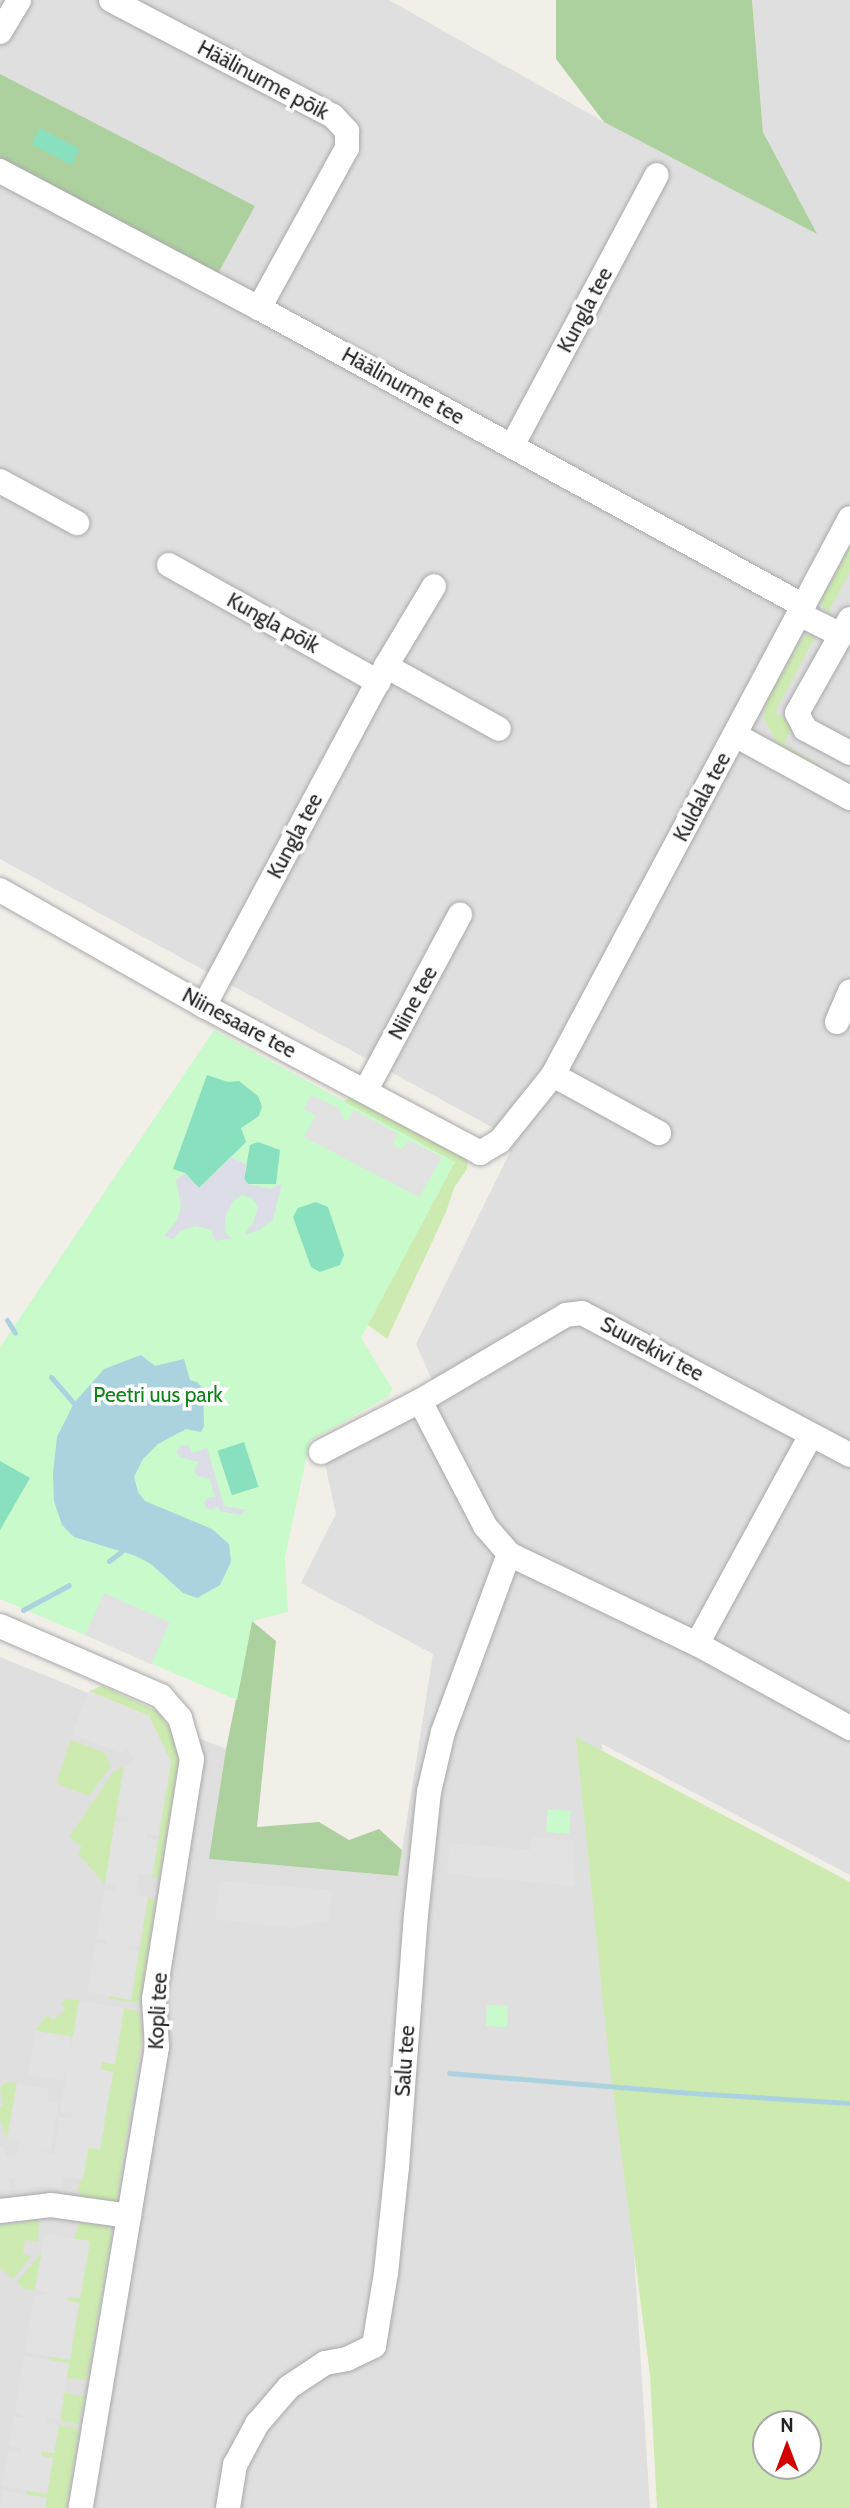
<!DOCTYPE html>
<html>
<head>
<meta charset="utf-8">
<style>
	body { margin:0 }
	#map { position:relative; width:850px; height:2508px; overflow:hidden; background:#f2efe9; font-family:Cabin,sans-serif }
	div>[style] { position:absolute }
	.residential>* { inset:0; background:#e0dfdf }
	.grass>* { inset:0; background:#cdebb0 }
	.forest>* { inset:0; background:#add19e }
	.park>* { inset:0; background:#c8facc; transform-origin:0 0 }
	.pitch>* { inset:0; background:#88e0be; transform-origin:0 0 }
	.parking>* { inset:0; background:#e2e2e2; transform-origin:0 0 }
	.plaza>* { inset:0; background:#dddde8 }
	.water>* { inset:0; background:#aad3df }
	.stream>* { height:5px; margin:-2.5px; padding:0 2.5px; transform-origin:2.5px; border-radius:2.5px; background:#aad3df }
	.roads { filter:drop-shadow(0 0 2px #a9a9a9) drop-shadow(0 0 2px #a9a9a9) }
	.minor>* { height:24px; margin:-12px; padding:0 12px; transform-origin:12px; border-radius:12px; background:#fff }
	span { translate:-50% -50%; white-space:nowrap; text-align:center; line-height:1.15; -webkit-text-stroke:7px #fff; paint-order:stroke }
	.street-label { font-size:21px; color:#222 }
	.park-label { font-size:21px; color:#0c8416 }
	.north { position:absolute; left:752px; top:2410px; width:70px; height:70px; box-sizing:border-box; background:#fff; border:2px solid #a7a7a7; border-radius:50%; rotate:0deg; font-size:19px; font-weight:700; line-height:28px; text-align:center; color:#222 }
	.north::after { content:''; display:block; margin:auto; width:24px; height:32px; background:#d40000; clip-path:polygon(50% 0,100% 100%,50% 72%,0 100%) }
</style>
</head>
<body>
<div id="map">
	<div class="residential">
		<div style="clip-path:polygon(0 0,389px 0,604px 122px,815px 233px,763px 132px,752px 0,850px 0,850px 1875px,602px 1744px,650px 2508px,0 2508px,0 1657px,226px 1749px,210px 1859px,398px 1876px,433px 1654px,301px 1583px,336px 1514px,325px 1464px,440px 1398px,416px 1344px,510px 1152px,503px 1135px,488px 1125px,0 859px)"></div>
	</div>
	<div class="grass">
		<div style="clip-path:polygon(850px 547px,850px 571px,828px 613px,821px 604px,823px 597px)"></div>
		<div style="clip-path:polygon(810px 635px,815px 637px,775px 712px,793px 723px,784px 744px,850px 783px,777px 743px,764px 719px,766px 702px,803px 637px)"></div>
		<div style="clip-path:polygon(352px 1096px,468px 1157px,467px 1169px,454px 1188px,446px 1212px,387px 1339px,365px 1323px,341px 1103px)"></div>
		<div style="clip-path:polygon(102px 1686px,157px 1711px,169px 1727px,176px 1744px,178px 1763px,159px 1877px,155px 1878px,152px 1878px,171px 1762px,149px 1716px,89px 1691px)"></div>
		<div style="clip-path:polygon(evenodd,576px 1737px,850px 1882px,850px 2508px,657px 2508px,650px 2375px,609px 2060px,576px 1737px,808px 2424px,808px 2466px,766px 2466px,766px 2424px,808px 2424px)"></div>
		<div style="clip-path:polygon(71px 1740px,105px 1753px,111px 1766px,89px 1796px,60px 1785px,57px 1780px)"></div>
		<div style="clip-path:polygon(124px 1766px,105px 1884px,78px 1854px,82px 1847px,69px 1837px,114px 1771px)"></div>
		<div style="clip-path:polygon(148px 1897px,155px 1901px,140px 2003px,109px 1999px,110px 1996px,131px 1999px)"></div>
		<div style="clip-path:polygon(66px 1999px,79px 2000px,73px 2037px,35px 2031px,47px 2015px,53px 2020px,66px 2009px,61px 2003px)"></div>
		<div style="clip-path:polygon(124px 2008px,139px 2011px,142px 2036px,117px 2196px,116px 2203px,83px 2199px,78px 2189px,79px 2182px,83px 2179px,88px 2147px,100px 2149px,113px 2073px,101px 2070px,102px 2062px,115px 2064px)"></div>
		<div style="clip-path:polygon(7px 2082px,17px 2083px,7px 2139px,0 2120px,0 2107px,3px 2105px,0 2088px)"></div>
		<div style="clip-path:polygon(39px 2220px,38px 2242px,25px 2240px,23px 2254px,31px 2256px,13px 2279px,0 2268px,0 2225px)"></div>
		<div style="clip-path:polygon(79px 2222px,107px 2226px,112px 2233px,87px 2379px,81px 2380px,67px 2378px,69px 2364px,48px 2360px,49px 2356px,70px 2359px,79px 2303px,67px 2301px,68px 2296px,80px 2298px,90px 2242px,74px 2239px)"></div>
		<div style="clip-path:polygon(42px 2252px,35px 2290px,25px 2289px,17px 2282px)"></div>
		<div style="clip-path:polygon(64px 2392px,85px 2397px,78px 2424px,60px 2420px)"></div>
		<div style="clip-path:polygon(59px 2425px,77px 2428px,79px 2432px,66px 2508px,45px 2508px,46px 2498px,26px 2494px,27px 2490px,47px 2493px,53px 2458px,41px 2456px,42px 2451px,54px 2453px)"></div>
	</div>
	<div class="forest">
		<div style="clip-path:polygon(556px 0,752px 0,763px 132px,817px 234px,604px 122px,556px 59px)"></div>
		<div style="clip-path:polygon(0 74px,255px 206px,216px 277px,4px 163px,0 157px)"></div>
		<div style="clip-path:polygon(252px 1621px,276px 1641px,257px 1827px,319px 1822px,349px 1840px,379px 1829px,402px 1850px,398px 1876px,209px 1859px,226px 1749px)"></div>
	</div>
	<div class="park">
		<div style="clip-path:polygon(214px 1030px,455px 1162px,361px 1338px,392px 1388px,389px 1396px,310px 1441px,285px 1557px,288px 1612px,252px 1621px,237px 1700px,0 1599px,0 1347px)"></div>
		<div style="left:548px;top:1809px;width:23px;height:23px;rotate:5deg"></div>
		<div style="left:487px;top:2005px;width:21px;height:21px;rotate:3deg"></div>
	</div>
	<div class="pitch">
		<div style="left:40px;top:128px;width:45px;height:18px;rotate:28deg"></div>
		<div style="clip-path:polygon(207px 1075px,228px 1082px,239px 1081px,258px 1096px,262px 1106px,259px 1116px,241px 1128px,246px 1142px,199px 1188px,185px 1173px,173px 1169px)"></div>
		<div style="clip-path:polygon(258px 1142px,280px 1150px,276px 1184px,248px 1184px,244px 1179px,250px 1145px)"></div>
		<div style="clip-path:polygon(316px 1202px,328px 1207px,344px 1255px,340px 1265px,320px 1272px,311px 1267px,293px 1217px,298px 1208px)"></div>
		<div style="left:244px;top:1442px;width:47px;height:28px;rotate:72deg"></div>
		<div style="clip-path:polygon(0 1461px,30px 1478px,0 1530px)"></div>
	</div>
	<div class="parking">
		<div style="clip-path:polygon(311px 1095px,339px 1108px,344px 1120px,349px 1119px,354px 1110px,398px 1134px,393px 1144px,401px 1150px,409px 1140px,442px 1157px,419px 1197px,304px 1137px,316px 1116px,304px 1109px)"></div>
		<div style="left:104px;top:1593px;width:72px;height:46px;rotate:24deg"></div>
		<div style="clip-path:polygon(89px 1691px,149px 1716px,171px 1762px,158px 1836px,146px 1834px,146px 1838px,158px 1840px,152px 1875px,139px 1874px,136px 1895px,148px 1897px,140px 1946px,128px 1945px,128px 1949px,139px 1951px,131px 2000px,87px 1992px,95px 1943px,107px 1945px,107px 1940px,96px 1939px,104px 1889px,116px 1891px,116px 1886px,105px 1884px,115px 1821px,127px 1823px,128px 1817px,116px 1815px,124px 1766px,134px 1761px,128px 1749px,120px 1753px,72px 1734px)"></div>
		<div style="clip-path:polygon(531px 1837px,573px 1840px,575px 1886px,447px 1874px,449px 1843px,530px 1850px)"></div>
		<div style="clip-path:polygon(220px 1881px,332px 1890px,328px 1921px,290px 1928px,215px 1919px)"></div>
		<div style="clip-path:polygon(79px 2000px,124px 2008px,115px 2064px,102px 2062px,101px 2070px,113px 2072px,100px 2149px,88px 2148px,83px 2180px,63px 2176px,60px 2189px,45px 2186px,15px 2190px,14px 2178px,9px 2178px,10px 2191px,0 2192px,0 2146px,4px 2146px,6px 2158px,15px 2156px,18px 2151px,19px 2142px,7px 2139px,17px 2083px,49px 2089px,47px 2100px,59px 2102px,51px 2151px,39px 2150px,65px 2156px,54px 2152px,59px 2117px,72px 2118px,72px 2114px,60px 2112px,67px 2070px,63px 2081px,28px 2075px,35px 2031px,70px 2036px,71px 2049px)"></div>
		<div style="clip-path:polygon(45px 2234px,90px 2241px,80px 2298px,68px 2297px,67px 2301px,79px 2303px,70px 2360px,25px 2352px,34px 2296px,47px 2295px,47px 2292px,35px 2290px)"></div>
		<div style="clip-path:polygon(24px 2356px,69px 2363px,60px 2420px,47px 2418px,47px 2423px,59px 2425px,54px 2453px,42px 2452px,41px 2456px,53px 2458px,47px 2494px,2px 2486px,8px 2451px,21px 2452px,21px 2448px,9px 2446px,14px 2417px,27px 2417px,15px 2412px)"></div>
		<div style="clip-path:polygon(2px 2490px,47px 2498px,45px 2508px,0 2508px)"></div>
	</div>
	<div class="plaza">
		<div style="clip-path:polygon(231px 1157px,247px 1165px,244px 1179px,248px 1184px,270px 1189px,282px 1184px,273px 1219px,259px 1230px,244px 1235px,253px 1223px,258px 1207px,252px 1198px,242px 1195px,233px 1201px,225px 1217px,226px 1233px,231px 1238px,215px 1241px,212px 1230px,196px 1226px,180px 1231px,173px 1239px,164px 1236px,177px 1220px,181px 1206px,176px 1180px,185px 1173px,199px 1188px)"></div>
		<div style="clip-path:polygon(182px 1445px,189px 1446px,192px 1453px,207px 1448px,224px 1506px,246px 1510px,241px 1515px,220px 1511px,218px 1506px,213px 1510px,207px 1509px,204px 1502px,209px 1497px,215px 1497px,210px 1479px,197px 1476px,194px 1470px,199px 1462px,179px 1457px,177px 1451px)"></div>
	</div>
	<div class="water">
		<div style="clip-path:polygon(141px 1355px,155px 1366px,184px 1359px,190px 1380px,197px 1382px,203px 1388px,204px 1426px,201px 1432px,186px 1429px,158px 1444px,143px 1459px,134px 1477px,138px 1492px,145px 1501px,212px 1529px,229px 1544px,231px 1562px,220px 1585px,197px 1598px,183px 1593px,151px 1564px,136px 1556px,74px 1537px,62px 1525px,54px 1501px,53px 1474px,57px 1437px,74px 1403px,104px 1369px)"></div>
	</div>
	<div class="stream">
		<div style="left:7px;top:1320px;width:15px;rotate:58deg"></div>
		<div style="left:51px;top:1377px;width:35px;rotate:49deg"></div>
		<div style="left:109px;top:1561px;width:15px;rotate:-37deg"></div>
		<div style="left:23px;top:1610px;width:52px;rotate:-28.5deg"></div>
		<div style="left:449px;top:2073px;width:243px;rotate:4.7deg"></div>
		<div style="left:691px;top:2093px;width:159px;rotate:3.6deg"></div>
	</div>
	<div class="roads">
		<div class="minor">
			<div style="left:111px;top:0;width:250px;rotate:27.6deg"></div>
			<div style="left:333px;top:116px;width:21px;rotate:47deg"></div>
			<div style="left:347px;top:131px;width:17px;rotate:90deg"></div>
			<div style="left:347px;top:148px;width:183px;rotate:118.8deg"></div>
			<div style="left:0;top:32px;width:37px;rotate:-59deg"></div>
			<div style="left:0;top:171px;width:293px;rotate:27.9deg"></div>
			<div style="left:259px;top:308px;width:621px;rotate:28.67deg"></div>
			<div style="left:512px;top:446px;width:307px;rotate:-61.9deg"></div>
			<div style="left:0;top:481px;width:88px;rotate:28.6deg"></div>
			<div style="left:169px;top:565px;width:240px;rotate:29.2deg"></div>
			<div style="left:799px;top:614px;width:47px;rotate:26.6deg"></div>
			<div style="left:850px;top:619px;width:108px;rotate:119.4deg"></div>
			<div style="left:797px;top:713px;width:18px;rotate:63deg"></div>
			<div style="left:805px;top:729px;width:51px;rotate:28.1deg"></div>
			<div style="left:386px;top:666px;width:129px;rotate:29.1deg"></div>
			<div style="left:735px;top:735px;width:131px;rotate:28.7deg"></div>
			<div style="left:0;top:890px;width:235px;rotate:29.6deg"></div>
			<div style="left:204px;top:1006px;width:313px;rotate:28deg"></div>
			<div style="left:480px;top:1153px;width:23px;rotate:-31deg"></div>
			<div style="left:500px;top:1141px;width:85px;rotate:-51.2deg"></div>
			<div style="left:553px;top:1075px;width:631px;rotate:-61.93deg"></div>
			<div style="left:204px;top:1006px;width:386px;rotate:-61.8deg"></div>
			<div style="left:386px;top:666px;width:93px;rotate:-59deg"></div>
			<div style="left:837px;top:1022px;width:33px;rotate:-67deg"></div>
			<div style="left:553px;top:1075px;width:121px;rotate:28.7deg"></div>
			<div style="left:366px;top:1090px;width:199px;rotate:-61.8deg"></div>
			<div style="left:321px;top:1452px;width:111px;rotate:-27.3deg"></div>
			<div style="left:850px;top:1455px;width:303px;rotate:-152.1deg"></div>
			<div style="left:582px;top:1313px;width:16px;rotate:173deg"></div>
			<div style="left:566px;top:1315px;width:169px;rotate:149.5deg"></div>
			<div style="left:420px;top:1401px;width:141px;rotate:62.5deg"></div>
			<div style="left:485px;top:1526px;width:37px;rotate:49deg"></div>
			<div style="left:509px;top:1554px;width:208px;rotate:25.6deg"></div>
			<div style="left:697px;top:1644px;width:175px;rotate:28.8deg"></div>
			<div style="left:0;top:1626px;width:176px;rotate:23.5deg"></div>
			<div style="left:161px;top:1696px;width:29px;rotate:49deg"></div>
			<div style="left:180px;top:1718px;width:43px;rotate:73.7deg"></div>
			<div style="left:192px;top:1759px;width:243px;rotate:99deg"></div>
			<div style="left:154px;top:1999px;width:48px;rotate:86.4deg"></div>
			<div style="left:157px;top:2047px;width:467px;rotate:99.4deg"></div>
			<div style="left:697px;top:1644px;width:238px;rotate:-61.4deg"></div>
			<div style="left:0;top:2211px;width:51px;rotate:-6.7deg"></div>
			<div style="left:51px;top:2205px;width:79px;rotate:8deg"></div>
			<div style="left:228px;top:2508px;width:44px;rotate:-80.8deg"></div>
			<div style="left:235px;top:2465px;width:47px;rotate:-61.8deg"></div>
			<div style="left:257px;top:2424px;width:49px;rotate:-49.1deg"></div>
			<div style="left:289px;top:2387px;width:43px;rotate:-33.7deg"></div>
			<div style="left:325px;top:2363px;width:22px;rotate:-10deg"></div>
			<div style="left:347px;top:2359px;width:30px;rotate:-26deg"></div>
			<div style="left:374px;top:2346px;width:74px;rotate:-80.7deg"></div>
			<div style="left:386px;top:2273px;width:107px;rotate:-84.1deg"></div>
			<div style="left:397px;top:2167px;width:253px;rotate:-85.7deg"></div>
			<div style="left:416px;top:1915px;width:124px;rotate:-84deg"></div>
			<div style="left:429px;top:1792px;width:62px;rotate:-76.9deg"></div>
			<div style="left:443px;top:1732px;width:190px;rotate:-69.7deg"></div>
		</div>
	</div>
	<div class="street-label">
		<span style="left:263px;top:80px;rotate:28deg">Häälinurme põik</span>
		<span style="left:585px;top:310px;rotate:-62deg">Kungla tee</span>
		<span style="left:403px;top:386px;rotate:29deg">Häälinurme tee</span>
		<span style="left:273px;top:623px;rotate:29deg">Kungla põik</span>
		<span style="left:702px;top:797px;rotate:-62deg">Kuldala tee</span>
		<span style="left:295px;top:836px;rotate:-62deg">Kungla tee</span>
		<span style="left:413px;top:1003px;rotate:-62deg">Niine tee</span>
		<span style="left:239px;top:1023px;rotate:28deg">Niinesaare tee</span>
		<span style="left:652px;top:1349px;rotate:28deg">Suurekivi tee</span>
		<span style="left:158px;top:2011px;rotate:-87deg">Kopli tee</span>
		<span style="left:405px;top:2061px;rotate:-86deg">Salu tee</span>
	</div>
	<div class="park-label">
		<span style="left:158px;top:1395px">Peetri uus park</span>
	</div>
	<div class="north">N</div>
</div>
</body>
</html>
